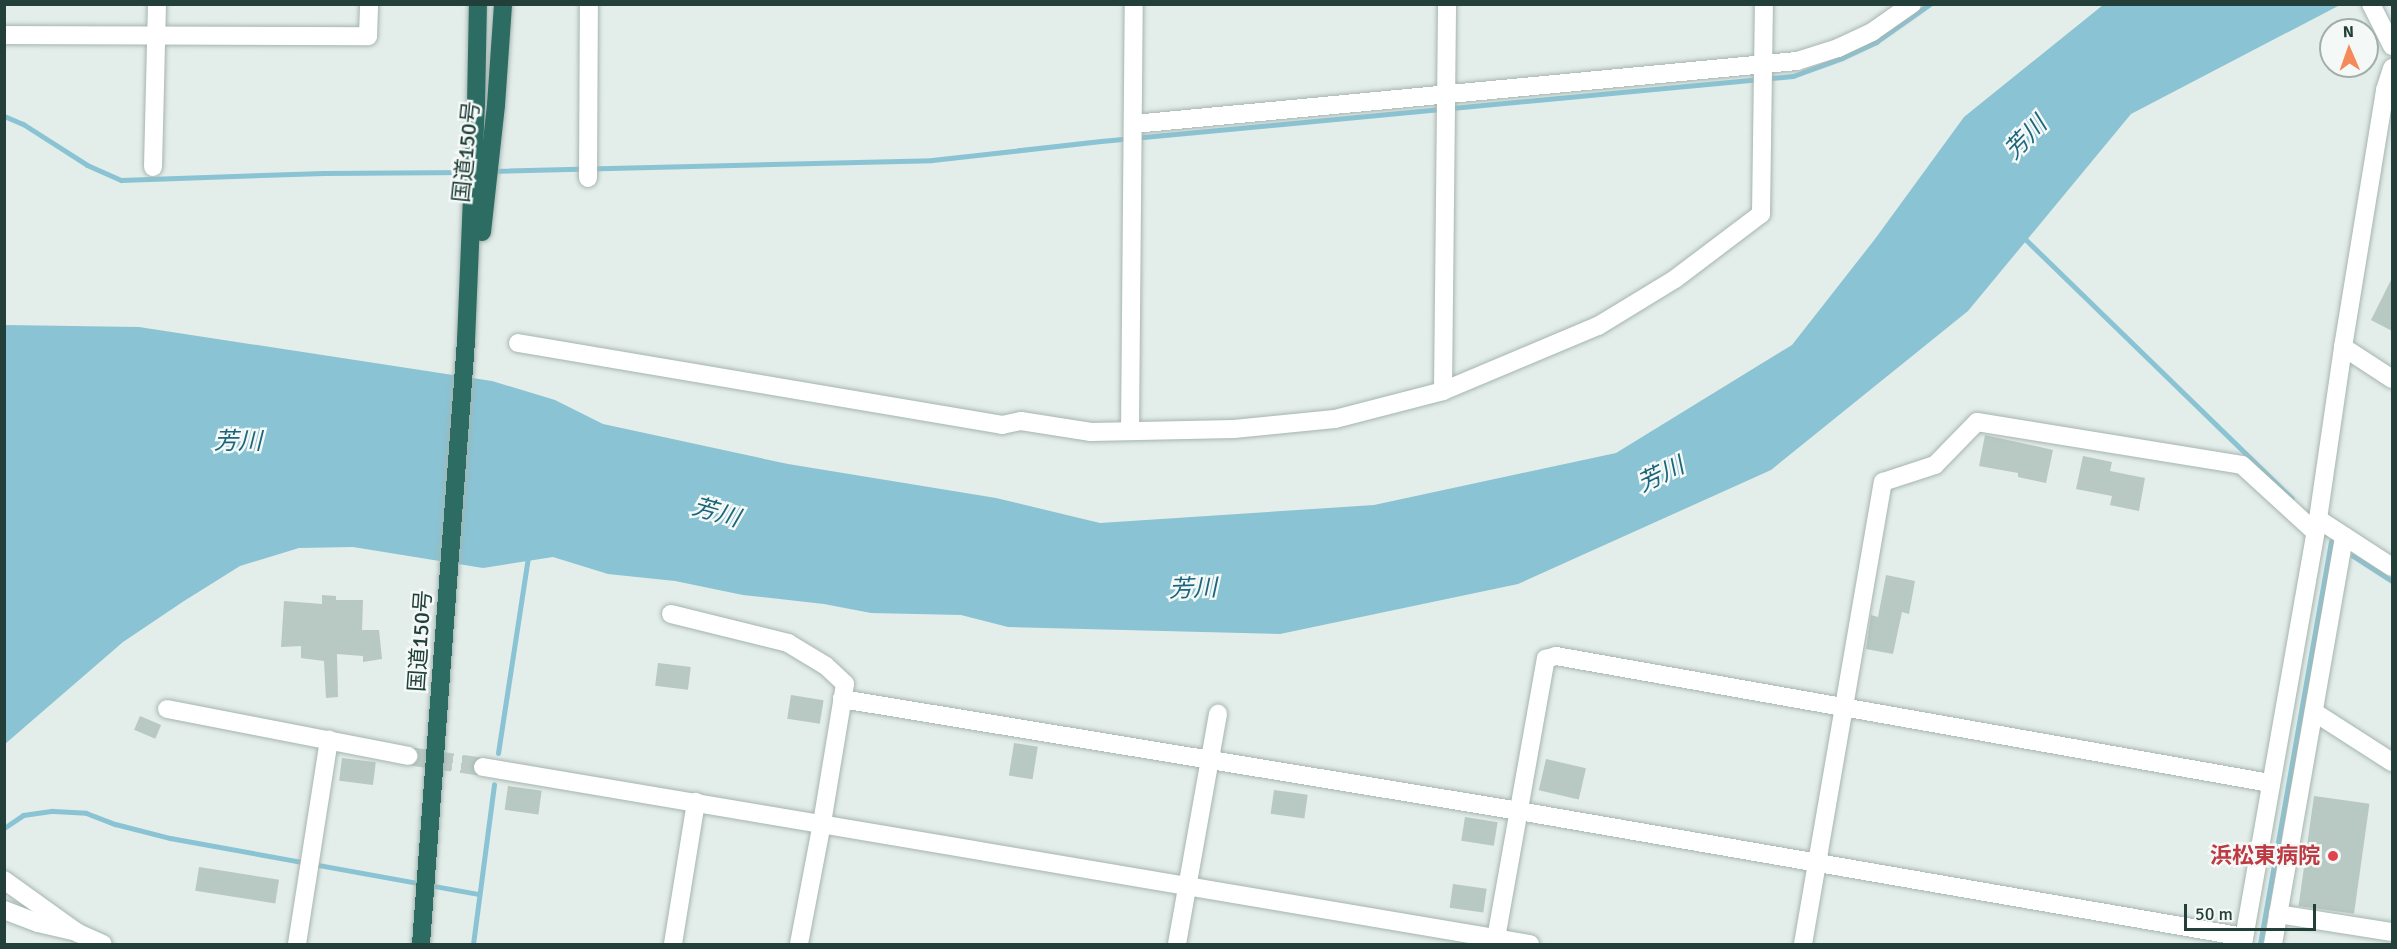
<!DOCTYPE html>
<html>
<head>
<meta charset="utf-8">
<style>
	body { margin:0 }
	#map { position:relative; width:2397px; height:949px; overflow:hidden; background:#e3ede9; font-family:Signika,"Noto Sans JP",sans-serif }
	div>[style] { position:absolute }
	.water>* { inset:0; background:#8ac3d3 }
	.stream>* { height:5px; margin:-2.5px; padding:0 2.5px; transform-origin:2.5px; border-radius:2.5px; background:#8ac3d3 }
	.building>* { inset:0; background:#b8c8c2; transform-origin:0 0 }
	.street-tunnel>* { height:18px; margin-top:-9px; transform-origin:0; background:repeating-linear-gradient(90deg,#bccac6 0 18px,transparent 0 27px) }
	.roads { filter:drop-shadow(0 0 2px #a5b5b1) drop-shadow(0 0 2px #a5b5b1) }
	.street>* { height:18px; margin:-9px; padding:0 9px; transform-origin:9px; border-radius:9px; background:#fff }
	.secondary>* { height:18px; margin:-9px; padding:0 9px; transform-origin:9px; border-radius:9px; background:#fff }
	.highway>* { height:18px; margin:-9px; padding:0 9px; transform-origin:9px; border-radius:9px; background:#2d6c63 }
	.dots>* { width:16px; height:16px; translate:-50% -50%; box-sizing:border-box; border:3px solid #f4f9f7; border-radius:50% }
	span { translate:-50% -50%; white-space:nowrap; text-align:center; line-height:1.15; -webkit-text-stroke:5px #f4f9f7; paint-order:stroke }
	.street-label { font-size:22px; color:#223f39 }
	.health-label { font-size:22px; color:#be3a42; font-weight:700 }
	.right { translate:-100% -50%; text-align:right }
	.water-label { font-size:24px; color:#1b667c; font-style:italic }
	.frame { position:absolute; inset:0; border:6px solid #223f39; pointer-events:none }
	.north { position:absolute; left:2319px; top:18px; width:60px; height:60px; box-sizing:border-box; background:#f4f9f7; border:2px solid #a0afab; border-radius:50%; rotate:358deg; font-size:16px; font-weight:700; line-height:24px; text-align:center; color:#223f39 }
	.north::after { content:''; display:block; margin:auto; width:21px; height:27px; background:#f48a5a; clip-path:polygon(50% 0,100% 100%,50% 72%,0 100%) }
	.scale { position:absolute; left:2184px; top:904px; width:132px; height:27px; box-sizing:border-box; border:3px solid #223f39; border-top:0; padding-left:8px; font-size:18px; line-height:21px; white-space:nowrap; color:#223f39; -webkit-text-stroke:4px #f4f9f7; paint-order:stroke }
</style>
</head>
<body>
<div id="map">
	<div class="water">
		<div style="clip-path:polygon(2103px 5px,2340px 5px,2131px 114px,1968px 311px,1771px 470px,1518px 584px,1280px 634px,1008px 627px,961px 615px,871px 613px,824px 604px,743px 595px,675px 581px,608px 574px,553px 557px,483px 568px,353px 547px,299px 548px,240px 566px,184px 601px,123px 642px,5px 744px,5px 325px,139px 327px,492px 381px,555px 400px,603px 424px,788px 464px,996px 498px,1100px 523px,1374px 505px,1616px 453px,1792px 345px,1875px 239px,1964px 117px)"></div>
	</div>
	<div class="stream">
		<div style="left:4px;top:116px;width:21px;rotate:23deg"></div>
		<div style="left:23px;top:124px;width:76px;rotate:32.6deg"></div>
		<div style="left:87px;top:165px;width:37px;rotate:24deg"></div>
		<div style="left:121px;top:180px;width:203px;rotate:-2deg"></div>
		<div style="left:324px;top:173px;width:145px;rotate:-0.4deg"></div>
		<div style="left:490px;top:171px;width:442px;rotate:-1.4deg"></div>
		<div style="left:932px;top:160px;width:170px;rotate:-6.4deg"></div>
		<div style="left:1101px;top:141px;width:695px;rotate:-5.37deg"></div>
		<div style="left:1793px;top:76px;width:52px;rotate:-20.2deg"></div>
		<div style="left:1842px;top:58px;width:38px;rotate:-25deg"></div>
		<div style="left:1876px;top:42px;width:66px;rotate:-35.1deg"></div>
		<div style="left:2022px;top:236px;width:376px;rotate:44.2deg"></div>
		<div style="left:2353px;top:556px;width:46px;rotate:32.7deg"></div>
		<div style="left:498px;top:753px;width:199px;rotate:-81.3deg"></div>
		<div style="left:4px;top:828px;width:23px;rotate:-34deg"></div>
		<div style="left:23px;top:815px;width:30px;rotate:-8deg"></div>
		<div style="left:53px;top:811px;width:33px;rotate:3deg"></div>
		<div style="left:86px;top:813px;width:31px;rotate:21deg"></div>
		<div style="left:115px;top:824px;width:57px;rotate:14.3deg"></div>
		<div style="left:170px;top:838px;width:314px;rotate:10.3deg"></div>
		<div style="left:473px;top:944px;width:161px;rotate:-82.5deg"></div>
		<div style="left:2260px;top:944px;width:409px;rotate:-80deg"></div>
	</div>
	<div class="building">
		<div style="clip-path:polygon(2392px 278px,2392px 331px,2371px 320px)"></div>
		<div style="clip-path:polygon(1985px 435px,2053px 450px,2046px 483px,2018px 477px,2018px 473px,1979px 466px)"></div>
		<div style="clip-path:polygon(2083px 456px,2112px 462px,2110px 471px,2145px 478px,2139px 511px,2110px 505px,2112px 496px,2076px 489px)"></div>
		<div style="clip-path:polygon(1886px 575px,1915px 581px,1909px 614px,1902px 612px,1893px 654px,1866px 649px,1871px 615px,1878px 617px)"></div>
		<div style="clip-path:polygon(322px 595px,336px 596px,336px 600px,363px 600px,362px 630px,379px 630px,382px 659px,363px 662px,363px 656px,337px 654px,338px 697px,326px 698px,324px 661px,301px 658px,301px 646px,281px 647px,284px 601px,322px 604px)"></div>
		<div style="left:658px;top:663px;width:33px;height:23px;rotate:7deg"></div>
		<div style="left:791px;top:695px;width:33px;height:24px;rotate:9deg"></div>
		<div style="left:140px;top:716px;width:23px;height:15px;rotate:23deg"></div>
		<div style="left:1014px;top:743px;width:24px;height:33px;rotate:9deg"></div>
		<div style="left:342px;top:758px;width:34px;height:23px;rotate:7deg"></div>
		<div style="left:1546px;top:759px;width:41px;height:32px;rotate:13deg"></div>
		<div style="left:508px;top:786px;width:34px;height:24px;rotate:8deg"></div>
		<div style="left:1274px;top:790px;width:34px;height:24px;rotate:8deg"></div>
		<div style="left:2314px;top:796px;width:56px;height:111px;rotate:8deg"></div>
		<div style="left:1465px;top:817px;width:33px;height:24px;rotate:9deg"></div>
		<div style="left:199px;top:867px;width:81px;height:24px;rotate:9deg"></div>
		<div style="left:1453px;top:884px;width:34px;height:24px;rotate:8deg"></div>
	</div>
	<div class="street-tunnel">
		<div style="left:408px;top:756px;width:76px;rotate:8.3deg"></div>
	</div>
	<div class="roads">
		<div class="street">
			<div style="left:4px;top:35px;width:364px;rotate:0.2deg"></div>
			<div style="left:368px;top:36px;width:32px;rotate:-88deg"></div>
			<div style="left:1134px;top:124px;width:666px;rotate:-5.43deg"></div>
			<div style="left:1797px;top:61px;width:43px;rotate:-17.6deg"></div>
			<div style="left:1838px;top:48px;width:38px;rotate:-25deg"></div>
			<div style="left:1872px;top:32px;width:49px;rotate:-35deg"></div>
			<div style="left:153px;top:167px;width:163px;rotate:-88.6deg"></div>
			<div style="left:588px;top:178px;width:174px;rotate:-89.7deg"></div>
			<div style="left:518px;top:343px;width:491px;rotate:9.6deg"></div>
			<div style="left:1002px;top:425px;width:19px;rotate:-12deg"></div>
			<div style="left:1021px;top:421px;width:71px;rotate:8.9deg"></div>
			<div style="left:1091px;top:432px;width:143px;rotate:-1.2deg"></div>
			<div style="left:1234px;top:429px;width:101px;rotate:-5.7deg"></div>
			<div style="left:1335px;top:419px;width:112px;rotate:-14.5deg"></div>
			<div style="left:1443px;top:391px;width:168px;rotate:-22.8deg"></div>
			<div style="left:1598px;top:326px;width:90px;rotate:-31.4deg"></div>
			<div style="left:1675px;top:279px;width:108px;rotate:-37.1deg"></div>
			<div style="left:1761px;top:214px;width:210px;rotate:-89.2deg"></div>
			<div style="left:2343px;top:347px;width:59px;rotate:33.1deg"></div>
			<div style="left:1443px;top:391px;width:387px;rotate:-89.4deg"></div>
			<div style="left:1130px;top:431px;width:427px;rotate:-89.5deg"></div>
			<div style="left:2318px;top:519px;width:88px;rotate:33deg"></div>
			<div style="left:671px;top:614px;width:121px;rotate:13.9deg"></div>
			<div style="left:788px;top:643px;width:44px;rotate:31.2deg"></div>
			<div style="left:826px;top:666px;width:26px;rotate:43deg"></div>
			<div style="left:845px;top:684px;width:141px;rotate:99.4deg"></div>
			<div style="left:822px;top:823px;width:123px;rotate:100.8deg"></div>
			<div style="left:842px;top:699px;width:686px;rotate:9.39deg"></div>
			<div style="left:1519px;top:811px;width:736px;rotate:9.86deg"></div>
			<div style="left:167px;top:709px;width:246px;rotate:11deg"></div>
			<div style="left:2314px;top:712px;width:93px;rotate:32.7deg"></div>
			<div style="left:483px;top:767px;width:1062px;rotate:9.6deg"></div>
			<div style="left:4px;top:910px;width:36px;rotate:21deg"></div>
			<div style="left:38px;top:923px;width:40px;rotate:13deg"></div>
			<div style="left:2278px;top:914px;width:115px;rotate:9deg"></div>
			<div style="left:297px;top:944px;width:207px;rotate:-81.1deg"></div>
			<div style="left:673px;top:944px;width:144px;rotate:-80.8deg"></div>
			<div style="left:1177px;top:944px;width:234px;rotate:-79.9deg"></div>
			<div style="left:1495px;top:944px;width:290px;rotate:-79.9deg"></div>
			<div style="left:1546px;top:659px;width:10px;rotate:-17deg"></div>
			<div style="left:1556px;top:656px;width:725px;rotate:10.09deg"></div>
			<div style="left:1803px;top:944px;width:469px;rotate:-80.2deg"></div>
			<div style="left:1883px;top:482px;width:55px;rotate:-18.1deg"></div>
			<div style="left:1935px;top:465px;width:60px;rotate:-45.7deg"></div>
			<div style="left:1977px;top:422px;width:268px;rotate:9.2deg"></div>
			<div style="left:2242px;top:465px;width:99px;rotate:42.5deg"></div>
			<div style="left:2243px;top:944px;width:432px;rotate:-80deg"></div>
			<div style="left:2318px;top:519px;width:174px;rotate:-81.7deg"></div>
			<div style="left:2343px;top:347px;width:260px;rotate:-80.7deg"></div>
			<div style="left:2385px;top:90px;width:23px;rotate:-72deg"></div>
			<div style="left:2273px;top:944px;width:414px;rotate:-80.1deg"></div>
		</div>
		<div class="secondary">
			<div style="left:2371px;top:4px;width:47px;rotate:63.4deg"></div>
			<div style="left:4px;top:880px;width:91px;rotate:35.6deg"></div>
			<div style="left:78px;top:933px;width:27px;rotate:24deg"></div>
		</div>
		<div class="highway">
			<div style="left:482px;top:232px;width:128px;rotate:-83.7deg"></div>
			<div style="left:496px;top:105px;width:101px;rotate:-86deg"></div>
			<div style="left:421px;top:944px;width:605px;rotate:-85.73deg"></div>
			<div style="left:466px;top:341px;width:236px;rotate:-87.6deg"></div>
			<div style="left:476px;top:105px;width:101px;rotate:-88.9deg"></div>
		</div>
	</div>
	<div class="dots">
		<div style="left:2333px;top:856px;background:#e0444e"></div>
	</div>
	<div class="street-label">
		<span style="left:466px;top:152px;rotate:-84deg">国道150号</span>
		<span style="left:420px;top:641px;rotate:-86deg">国道150号</span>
	</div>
	<div class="health-label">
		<span class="right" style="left:2320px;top:856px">浜松東病院</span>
	</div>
	<div class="water-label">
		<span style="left:2026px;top:138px;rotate:-46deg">芳川</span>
		<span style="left:238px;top:442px">芳川</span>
		<span style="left:1661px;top:475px;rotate:-26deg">芳川</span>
		<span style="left:716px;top:513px;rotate:16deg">芳川</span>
		<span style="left:1193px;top:589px;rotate:-2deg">芳川</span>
	</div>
	<div class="frame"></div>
	<div class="north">N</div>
	<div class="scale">50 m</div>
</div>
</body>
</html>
